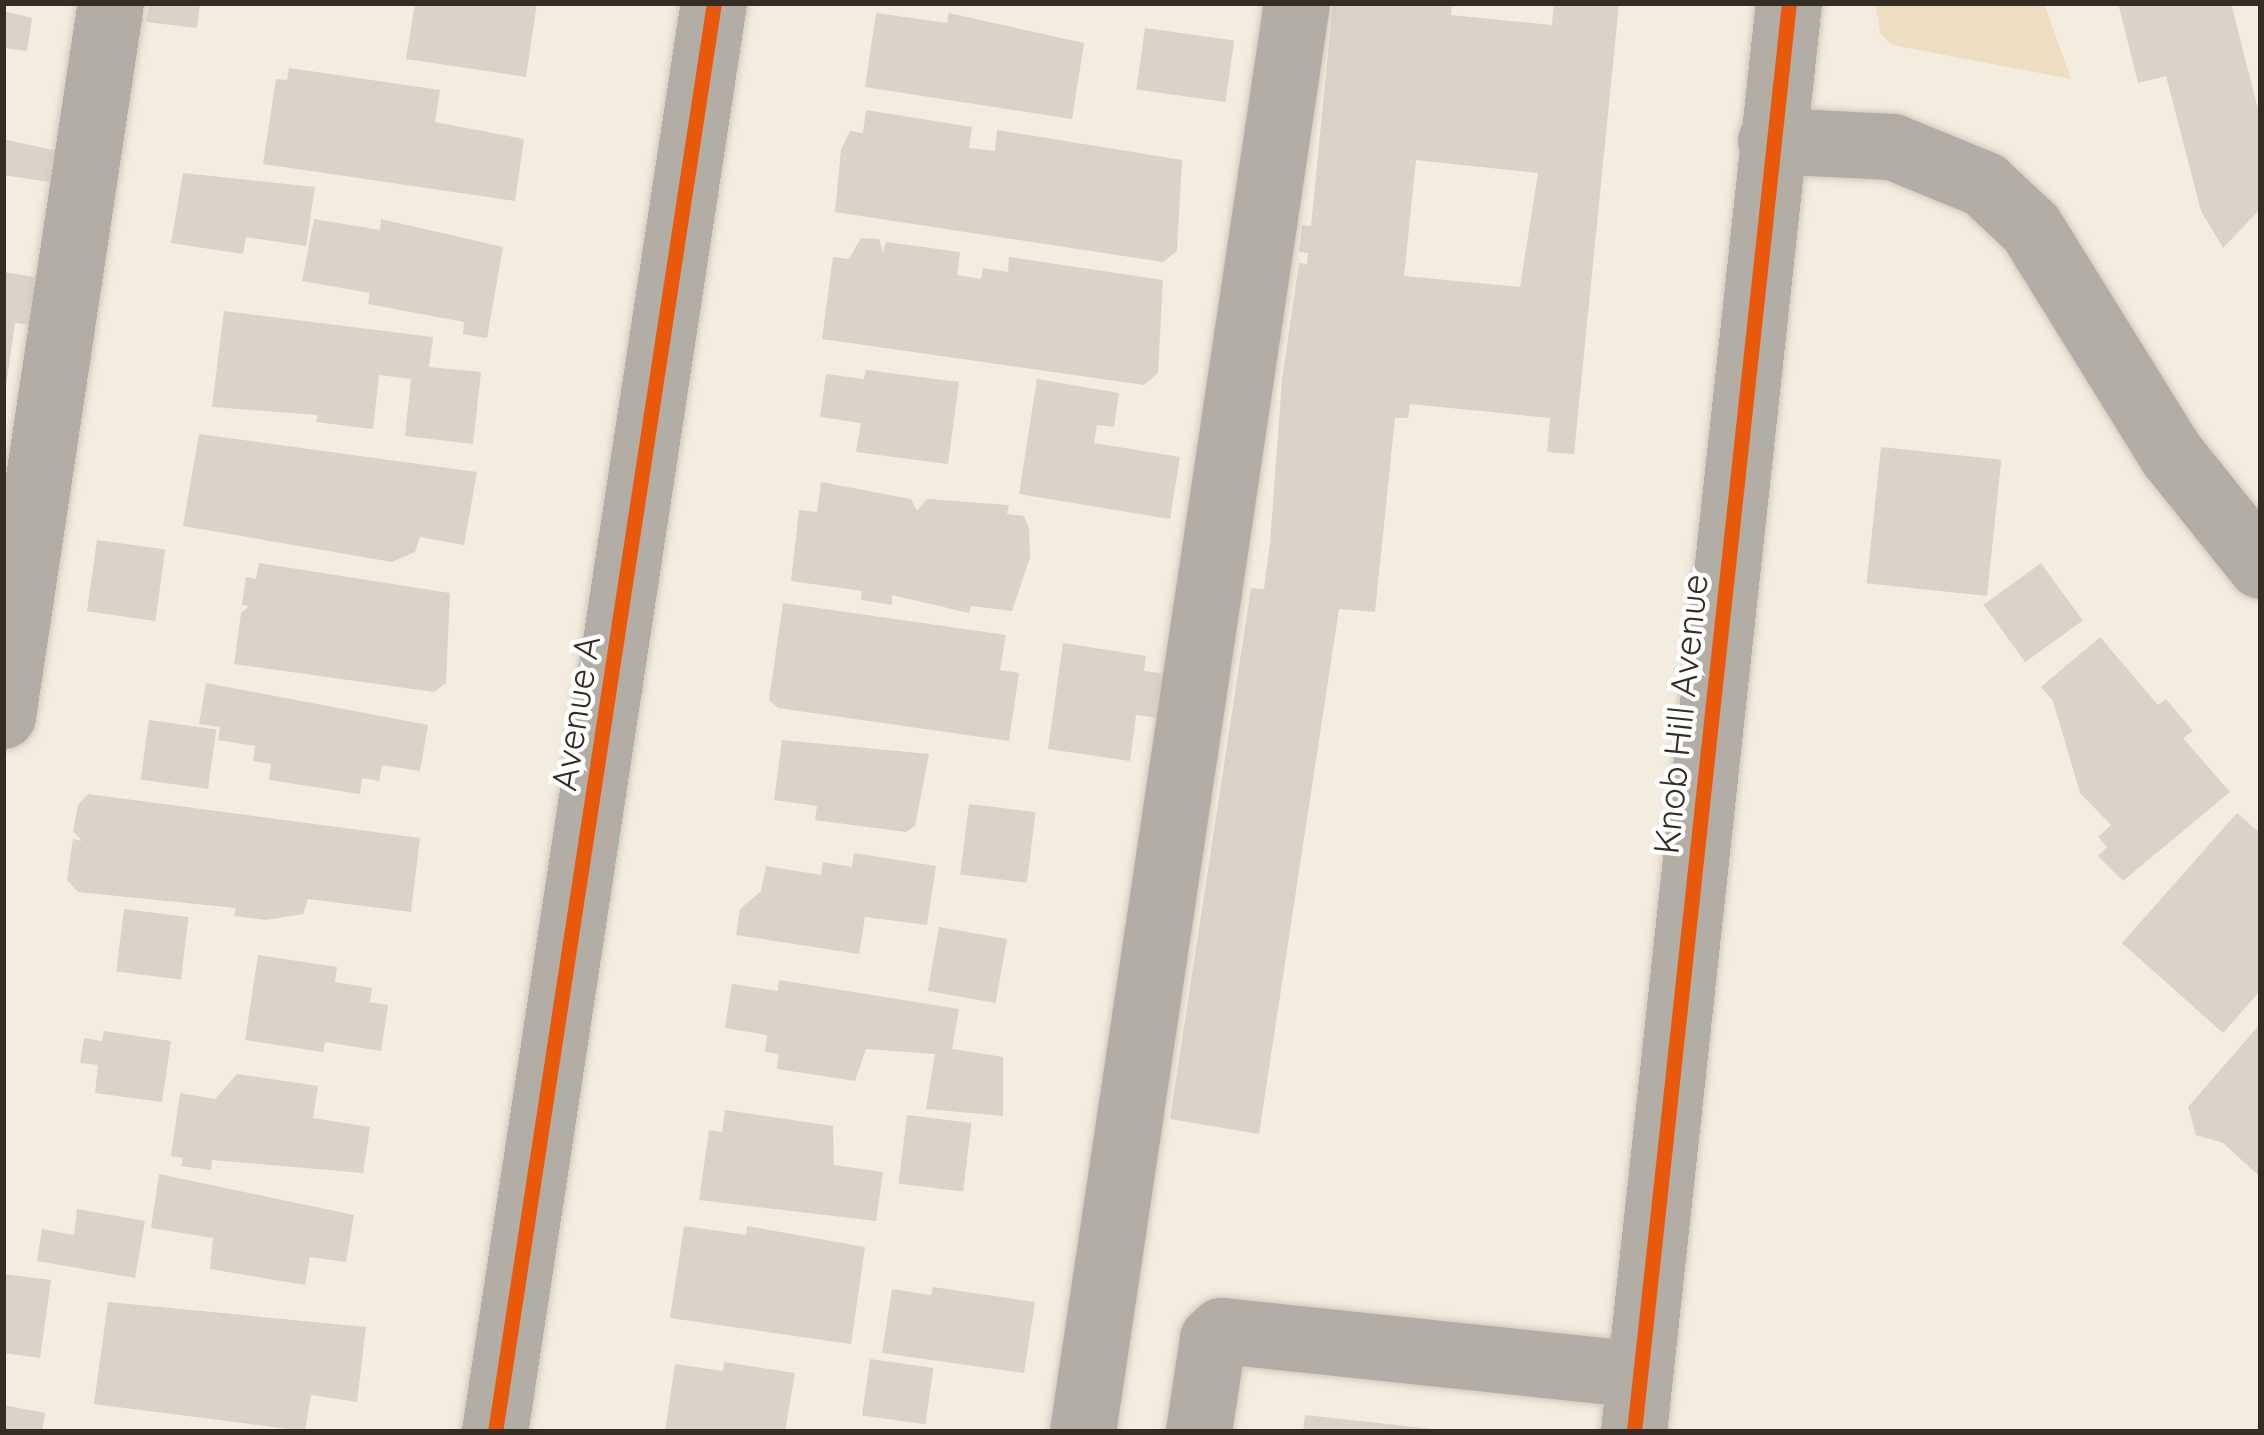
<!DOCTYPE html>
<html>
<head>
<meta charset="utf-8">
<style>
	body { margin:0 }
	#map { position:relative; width:2264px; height:1435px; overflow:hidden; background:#f4ecde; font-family:Quicksand,sans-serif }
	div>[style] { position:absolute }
	.green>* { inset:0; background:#eedec1 }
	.building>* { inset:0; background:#dad3c8; transform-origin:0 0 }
	.roads { filter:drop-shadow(0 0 3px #d0c9be) drop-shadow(0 0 3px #d0c9be) }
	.minor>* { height:66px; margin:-33px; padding:0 33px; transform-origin:33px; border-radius:33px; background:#b2ada5 }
	.cycleway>* { height:15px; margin:-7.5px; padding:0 7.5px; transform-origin:7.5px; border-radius:7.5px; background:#e8590c }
	span { translate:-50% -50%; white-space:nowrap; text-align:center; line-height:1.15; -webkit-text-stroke:9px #fff; paint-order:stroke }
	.street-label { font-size:36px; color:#332d24 }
	.frame { position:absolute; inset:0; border:6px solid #332d24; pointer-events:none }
</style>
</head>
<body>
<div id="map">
	<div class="green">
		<div style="clip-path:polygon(1875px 3px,2044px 3px,2071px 79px,1892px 45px,1880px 33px)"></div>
	</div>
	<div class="building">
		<div style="clip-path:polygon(149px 3px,200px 3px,197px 28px,146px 22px)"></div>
		<div style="clip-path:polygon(415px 3px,537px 3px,526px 77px,406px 59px)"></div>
		<div style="clip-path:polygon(evenodd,1333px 3px,1452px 3px,1451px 15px,1552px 25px,1554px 3px,1619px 3px,1574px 454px,1547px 452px,1550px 418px,1410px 404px,1408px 418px,1395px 418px,1375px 612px,1339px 609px,1259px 1134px,1170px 1119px,1251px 588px,1264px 589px,1270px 543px,1282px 380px,1299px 263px,1307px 264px,1308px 253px,1299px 252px,1302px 225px,1311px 226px,1333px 3px,1416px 160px,1538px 173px,1520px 287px,1404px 276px,1416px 160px)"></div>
		<div style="clip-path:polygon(2118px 3px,2231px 3px,2261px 121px,2261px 208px,2223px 248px,2201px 211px,2166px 76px,2138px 83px)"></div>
		<div style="clip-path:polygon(3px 11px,32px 18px,27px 51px,3px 48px)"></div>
		<div style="clip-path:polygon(876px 13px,947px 23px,949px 13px,1084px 43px,1072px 119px,865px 87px)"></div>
		<div style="left:1145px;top:28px;width:90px;height:62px;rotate:8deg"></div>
		<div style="clip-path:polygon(289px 68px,440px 90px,435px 122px,524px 139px,515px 201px,263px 164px,276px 79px,287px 80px)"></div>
		<div style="clip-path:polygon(866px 110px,972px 127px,969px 148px,995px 151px,997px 130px,1182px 160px,1177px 251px,1163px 262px,835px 212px,841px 150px,850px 131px,863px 133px)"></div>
		<div style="clip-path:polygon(3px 139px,61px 152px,56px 183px,3px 175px)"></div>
		<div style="clip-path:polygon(183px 173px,315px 187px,306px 246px,246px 237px,243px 254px,171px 243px)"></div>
		<div style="clip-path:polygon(314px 219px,380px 230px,381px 219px,503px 247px,487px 338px,463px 334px,464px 322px,368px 304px,370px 293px,302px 281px)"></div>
		<div style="clip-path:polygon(861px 238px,879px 239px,883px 253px,886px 242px,960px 252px,957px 275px,981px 279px,983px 268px,1008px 272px,1009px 257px,1163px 280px,1158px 373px,1144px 385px,822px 339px,833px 257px,849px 259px)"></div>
		<div style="clip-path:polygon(3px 272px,47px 279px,40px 326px,15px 323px,6px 386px)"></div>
		<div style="clip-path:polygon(224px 311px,433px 337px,429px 367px,481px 372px,473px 444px,405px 436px,411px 379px,379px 375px,373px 429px,316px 422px,318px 415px,212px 407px)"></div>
		<div style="clip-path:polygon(866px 370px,959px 382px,948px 464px,856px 452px,861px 423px,820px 417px,826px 374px,864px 379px)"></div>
		<div style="clip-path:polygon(1037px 379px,1119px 393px,1114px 427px,1097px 425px,1094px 443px,1180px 457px,1170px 519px,1019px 494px)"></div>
		<div style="clip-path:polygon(199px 434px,477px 472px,464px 545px,420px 537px,415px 552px,392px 562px,183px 526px)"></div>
		<div style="left:1881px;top:447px;width:121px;height:137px;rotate:6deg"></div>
		<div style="clip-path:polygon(821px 482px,911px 499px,917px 511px,927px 499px,1009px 505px,1007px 514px,1024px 516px,1029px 528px,1030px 557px,1012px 611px,971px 606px,969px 613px,892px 595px,892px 605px,861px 600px,862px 591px,791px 581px,799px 510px,817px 512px)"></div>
		<div style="left:97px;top:540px;width:69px;height:72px;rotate:8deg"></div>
		<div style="clip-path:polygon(259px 563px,450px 593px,446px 683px,434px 692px,234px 664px,241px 613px,249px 606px,242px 605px,246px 577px,256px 579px)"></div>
		<div style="left:2041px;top:563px;width:71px;height:71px;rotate:54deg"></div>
		<div style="clip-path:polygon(783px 603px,1006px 635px,1000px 670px,1019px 673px,1009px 741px,778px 708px,769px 700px)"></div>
		<div style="clip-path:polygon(2100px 637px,2158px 705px,2166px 699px,2193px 731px,2183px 738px,2230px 792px,2123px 881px,2098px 856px,2107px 847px,2098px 837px,2111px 825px,2080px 793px,2053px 701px,2041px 687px)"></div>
		<div style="clip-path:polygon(1063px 643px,1146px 656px,1144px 671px,1166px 674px,1160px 718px,1136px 715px,1130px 761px,1048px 749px)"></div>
		<div style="clip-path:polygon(206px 683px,428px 725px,420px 771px,382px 765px,379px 781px,362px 778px,360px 794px,269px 780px,271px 764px,253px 761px,255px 746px,218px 740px,220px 727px,199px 724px)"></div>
		<div style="left:149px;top:720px;width:68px;height:60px;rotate:8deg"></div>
		<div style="clip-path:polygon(782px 740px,929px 754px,915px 826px,906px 832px,815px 820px,817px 806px,774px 800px)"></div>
		<div style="clip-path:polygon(88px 794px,420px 838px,411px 912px,308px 899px,303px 914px,266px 920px,234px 916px,236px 908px,78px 892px,67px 880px,73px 839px,82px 841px,73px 831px,78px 805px)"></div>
		<div style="left:969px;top:804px;width:67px;height:71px;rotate:7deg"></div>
		<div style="clip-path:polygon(2237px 813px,2261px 834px,2261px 990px,2223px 1033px,2122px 943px)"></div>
		<div style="clip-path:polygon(854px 853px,936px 866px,927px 925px,865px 917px,859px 954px,736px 935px,740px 909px,761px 891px,766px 866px,821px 875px,823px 862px,852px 867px)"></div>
		<div style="left:124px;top:909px;width:65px;height:63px;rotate:7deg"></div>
		<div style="left:939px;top:927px;width:69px;height:65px;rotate:10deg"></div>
		<div style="clip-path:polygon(258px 955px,337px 967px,335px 982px,372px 988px,370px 1002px,388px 1005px,381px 1051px,325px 1042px,323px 1052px,245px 1040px)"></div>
		<div style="clip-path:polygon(779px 980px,959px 1009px,952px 1049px,1003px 1057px,1003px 1116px,926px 1109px,935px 1054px,866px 1049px,855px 1081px,777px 1069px,779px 1054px,765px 1052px,767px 1035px,725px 1028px,732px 984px,778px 991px)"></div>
		<div style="clip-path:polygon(2261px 1023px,2261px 1171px,2258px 1175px,2223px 1143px,2196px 1135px,2188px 1107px)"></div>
		<div style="clip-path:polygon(104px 1031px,171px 1041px,162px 1102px,95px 1093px,98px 1065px,80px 1063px,84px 1038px,102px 1041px)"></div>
		<div style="clip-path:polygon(237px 1074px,318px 1086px,313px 1118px,370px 1127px,363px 1173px,212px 1160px,211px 1170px,181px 1166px,183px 1158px,171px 1156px,180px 1093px,215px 1099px)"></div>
		<div style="clip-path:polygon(725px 1110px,833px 1126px,834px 1165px,883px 1172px,876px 1221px,699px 1200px,709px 1130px,722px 1132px)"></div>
		<div style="left:907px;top:1115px;width:65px;height:69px;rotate:7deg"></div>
		<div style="clip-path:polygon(159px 1174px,354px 1215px,346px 1262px,310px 1257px,305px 1285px,210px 1269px,213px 1238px,151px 1228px)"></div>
		<div style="clip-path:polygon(77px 1209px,145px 1221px,135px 1278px,37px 1261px,42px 1229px,74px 1235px)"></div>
		<div style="clip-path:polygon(684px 1226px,746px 1235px,747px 1226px,865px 1247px,851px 1344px,670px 1318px)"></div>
		<div style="clip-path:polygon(3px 1274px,51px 1280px,40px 1358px,3px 1353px)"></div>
		<div style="clip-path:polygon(933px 1287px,1035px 1302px,1024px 1373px,882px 1353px,892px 1289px,931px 1295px)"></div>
		<div style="clip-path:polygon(108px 1302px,366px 1327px,357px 1402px,311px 1395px,305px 1431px,94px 1404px)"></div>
		<div style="left:870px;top:1359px;width:64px;height:57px;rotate:8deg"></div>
		<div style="clip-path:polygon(724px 1362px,795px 1373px,785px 1432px,665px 1432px,675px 1364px,723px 1371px)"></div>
		<div style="clip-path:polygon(3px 1405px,45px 1413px,42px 1432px,3px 1432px)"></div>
		<div style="clip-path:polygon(1305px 1415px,1433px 1429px,1433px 1432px,1303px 1432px)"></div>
	</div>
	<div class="roads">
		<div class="minor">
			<div style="left:1771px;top:141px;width:122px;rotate:2.8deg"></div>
			<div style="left:1893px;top:147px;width:100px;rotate:22.4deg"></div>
			<div style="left:1985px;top:185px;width:63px;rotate:43.1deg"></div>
			<div style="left:2031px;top:228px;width:267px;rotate:58.2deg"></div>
			<div style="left:2172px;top:455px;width:142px;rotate:51.3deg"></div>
			<div style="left:3px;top:716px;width:721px;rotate:-81.39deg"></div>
			<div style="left:495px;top:1432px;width:1446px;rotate:-81.29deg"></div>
			<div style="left:1083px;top:1432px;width:1445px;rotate:-81.48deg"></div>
			<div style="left:1199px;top:1432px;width:94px;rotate:-81.4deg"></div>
			<div style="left:1213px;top:1339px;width:12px;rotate:-42deg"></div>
			<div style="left:1222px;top:1331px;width:420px;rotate:6deg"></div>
			<div style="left:1634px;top:1432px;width:1437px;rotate:-83.81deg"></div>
		</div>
	</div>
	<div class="cycleway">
		<div style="left:495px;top:1432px;width:1446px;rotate:-81.29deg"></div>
		<div style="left:1634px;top:1432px;width:1437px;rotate:-83.81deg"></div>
	</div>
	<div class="street-label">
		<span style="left:575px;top:713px;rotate:-81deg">Avenue A</span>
		<span style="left:1680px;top:714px;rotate:-84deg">Knob Hill Avenue</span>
	</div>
	<div class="frame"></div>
</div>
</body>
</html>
